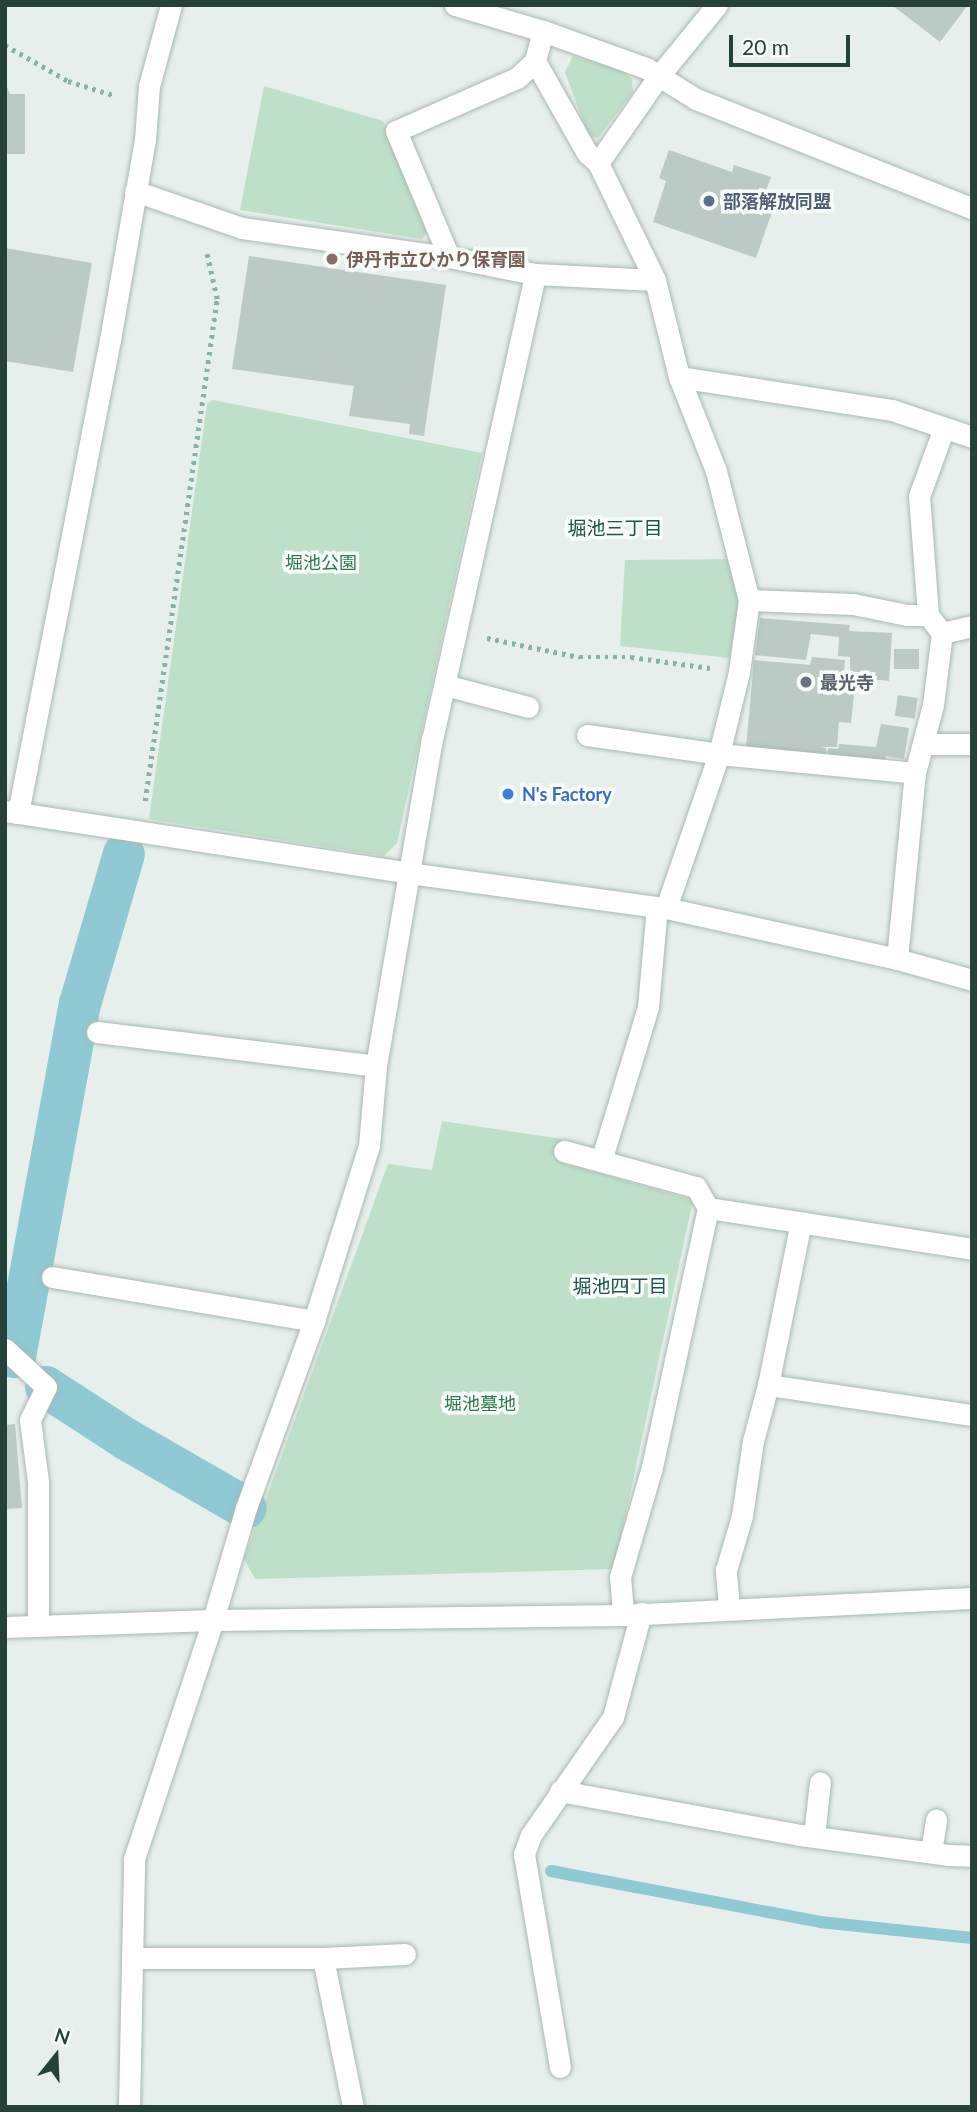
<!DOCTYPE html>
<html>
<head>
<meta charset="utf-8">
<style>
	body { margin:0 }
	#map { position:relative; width:977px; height:2112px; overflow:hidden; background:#e6efeb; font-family:Lato,"Noto Sans JP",sans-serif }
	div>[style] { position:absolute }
	.green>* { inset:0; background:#bfe0c8 }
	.stream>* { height:12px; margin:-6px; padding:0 6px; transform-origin:6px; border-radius:6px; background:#8ec9d4 }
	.canal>* { height:42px; margin:-21px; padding:0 21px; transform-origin:21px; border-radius:21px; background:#8ec9d4 }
	.building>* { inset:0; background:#bbcac4; transform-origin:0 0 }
	.path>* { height:4.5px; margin-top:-2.25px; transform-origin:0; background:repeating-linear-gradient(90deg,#86b3a5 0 3.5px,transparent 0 8.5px) }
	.roads { filter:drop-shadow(0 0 2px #a8b8b2) drop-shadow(0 0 2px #a8b8b2) }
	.minor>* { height:21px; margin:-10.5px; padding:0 10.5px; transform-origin:10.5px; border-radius:10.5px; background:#fff }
	.dots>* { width:19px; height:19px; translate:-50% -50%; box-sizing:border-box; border:4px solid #f7fbf9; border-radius:50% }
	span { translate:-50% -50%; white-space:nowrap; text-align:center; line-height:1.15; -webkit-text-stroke:7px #f7fbf9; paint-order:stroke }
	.service-label { font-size:18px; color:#4e5e75; font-weight:700 }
	.left { translate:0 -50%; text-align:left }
	.education-label { font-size:18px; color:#785e54; font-weight:700 }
	.park-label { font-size:18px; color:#2d7a4b }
	.worship-label { font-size:18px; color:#5b616d; font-weight:700 }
	.shop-label { font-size:18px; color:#366cbe; font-weight:700 }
	.neighbourhood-label { font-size:19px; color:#1f5548 }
	.frame { position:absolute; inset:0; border:7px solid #24423a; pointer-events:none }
	.north { position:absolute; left:21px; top:2021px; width:70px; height:70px; -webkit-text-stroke:5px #f7fbf9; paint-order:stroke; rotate:18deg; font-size:19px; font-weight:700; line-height:28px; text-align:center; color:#24423a }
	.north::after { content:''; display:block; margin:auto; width:24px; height:32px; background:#24423a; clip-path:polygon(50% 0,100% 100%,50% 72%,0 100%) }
	.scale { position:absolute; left:729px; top:35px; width:121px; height:32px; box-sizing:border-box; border:4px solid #24423a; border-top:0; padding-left:9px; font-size:21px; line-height:24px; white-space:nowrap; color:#24423a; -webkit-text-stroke:5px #f7fbf9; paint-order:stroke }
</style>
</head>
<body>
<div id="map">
	<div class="green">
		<div style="clip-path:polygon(573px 56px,619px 69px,632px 79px,633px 92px,598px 138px,589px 137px,565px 72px)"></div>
		<div style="clip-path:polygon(264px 86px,383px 121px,427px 233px,422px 239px,240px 210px)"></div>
		<div style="clip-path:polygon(213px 400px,482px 453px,397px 843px,384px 856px,149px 819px,207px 404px)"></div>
		<div style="clip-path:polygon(729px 559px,742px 592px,729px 658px,620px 646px,625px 560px)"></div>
		<div style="clip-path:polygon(442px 1121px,562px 1139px,559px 1162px,693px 1200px,614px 1569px,255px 1579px,244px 1559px,388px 1164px,432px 1170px)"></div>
	</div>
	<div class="stream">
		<div style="left:551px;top:1871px;width:274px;rotate:10.7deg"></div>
		<div style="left:820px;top:1922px;width:153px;rotate:6deg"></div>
	</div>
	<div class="canal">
		<div style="left:15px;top:1357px;width:359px;rotate:-79.6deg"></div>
		<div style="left:80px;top:1004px;width:156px;rotate:-73.7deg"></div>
		<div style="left:46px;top:1387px;width:95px;rotate:33deg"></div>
		<div style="left:126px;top:1439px;width:138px;rotate:29.9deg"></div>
	</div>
	<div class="building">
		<div style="clip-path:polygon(892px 5px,968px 5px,940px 42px)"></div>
		<div style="clip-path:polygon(5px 82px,10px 94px,25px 94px,25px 154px,5px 154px)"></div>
		<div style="clip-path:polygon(669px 150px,732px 172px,734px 165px,771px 177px,766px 191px,778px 195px,756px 258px,653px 222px,666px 181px,659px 178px)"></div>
		<div style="clip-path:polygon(5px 248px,92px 263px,73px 372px,5px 361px)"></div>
		<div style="clip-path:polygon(249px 256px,446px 285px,424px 436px,409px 434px,410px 424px,349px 416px,354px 386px,232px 369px)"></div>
		<div style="clip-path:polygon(760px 618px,850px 625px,849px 631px,892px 633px,889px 681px,850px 677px,850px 657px,838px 656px,839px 637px,811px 634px,806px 660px,755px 655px)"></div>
		<div style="left:894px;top:649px;width:25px;height:20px"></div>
		<div style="clip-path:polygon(812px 657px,845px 660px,843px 683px,855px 684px,851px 723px,839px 722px,837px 747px,820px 747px,826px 748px,826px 755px,746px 748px,754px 660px,810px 665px)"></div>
		<div style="left:898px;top:695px;width:20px;height:21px;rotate:9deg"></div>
		<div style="clip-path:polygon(881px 724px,909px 728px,904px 759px,886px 756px,885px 761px,827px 755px,828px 748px,838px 749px,839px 744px,876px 747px)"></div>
		<div style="clip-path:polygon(15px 1424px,22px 1508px,5px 1509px,5px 1425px)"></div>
	</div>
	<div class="path">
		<div style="left:5px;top:45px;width:73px;rotate:29.7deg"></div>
		<div style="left:68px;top:81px;width:50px;rotate:17.4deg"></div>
		<div style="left:487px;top:638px;width:94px;rotate:11.7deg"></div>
		<div style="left:579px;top:657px;width:52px"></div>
		<div style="left:631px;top:657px;width:80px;rotate:7.9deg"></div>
		<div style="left:145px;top:801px;width:507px;rotate:-81.84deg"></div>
		<div style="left:217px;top:299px;width:50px;rotate:-102.7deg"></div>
	</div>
	<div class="roads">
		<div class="minor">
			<div style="left:455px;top:5px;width:92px;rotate:16.5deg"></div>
			<div style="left:543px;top:31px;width:109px;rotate:19.8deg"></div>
			<div style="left:646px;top:68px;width:59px;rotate:31.8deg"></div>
			<div style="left:696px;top:99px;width:297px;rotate:21.6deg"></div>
			<div style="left:543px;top:31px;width:31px;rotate:105deg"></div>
			<div style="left:535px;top:61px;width:106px;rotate:60.5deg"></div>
			<div style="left:587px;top:153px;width:15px;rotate:42deg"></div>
			<div style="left:598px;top:163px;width:130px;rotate:64deg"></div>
			<div style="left:655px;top:280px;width:100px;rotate:76.1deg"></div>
			<div style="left:679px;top:377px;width:101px;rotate:68.5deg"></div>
			<div style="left:716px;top:471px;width:133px;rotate:75.7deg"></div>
			<div style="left:749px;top:600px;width:73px;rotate:97.9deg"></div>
			<div style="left:739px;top:672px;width:84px;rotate:103.7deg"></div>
			<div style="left:719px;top:754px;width:163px;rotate:109deg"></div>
			<div style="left:598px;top:163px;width:105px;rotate:-55.1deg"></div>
			<div style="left:658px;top:77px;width:93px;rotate:-50.7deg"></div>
			<div style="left:135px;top:191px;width:113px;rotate:19.1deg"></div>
			<div style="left:242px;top:228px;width:209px;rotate:8deg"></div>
			<div style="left:449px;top:257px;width:88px;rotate:11.2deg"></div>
			<div style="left:535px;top:274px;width:120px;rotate:2.9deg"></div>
			<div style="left:449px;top:257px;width:137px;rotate:-112.8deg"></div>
			<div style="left:396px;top:131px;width:132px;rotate:-23.7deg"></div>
			<div style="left:517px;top:78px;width:25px;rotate:-43deg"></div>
			<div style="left:679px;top:377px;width:216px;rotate:8.8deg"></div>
			<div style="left:892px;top:410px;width:84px;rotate:18.6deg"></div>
			<div style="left:749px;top:600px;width:104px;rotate:2.2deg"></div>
			<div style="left:853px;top:604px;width:55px;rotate:11.5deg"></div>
			<div style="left:907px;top:615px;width:21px"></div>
			<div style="left:942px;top:633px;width:31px;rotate:-13deg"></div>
			<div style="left:445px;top:685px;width:86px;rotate:14.8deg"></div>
			<div style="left:587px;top:735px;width:133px;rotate:8.2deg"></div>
			<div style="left:719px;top:754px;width:197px;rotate:5.5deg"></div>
			<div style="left:923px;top:744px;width:49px"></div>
			<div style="left:5px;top:811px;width:13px;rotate:9deg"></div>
			<div style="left:18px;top:813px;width:482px;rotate:-79deg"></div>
			<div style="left:110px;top:340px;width:203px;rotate:-80.1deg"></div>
			<div style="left:145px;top:140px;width:54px;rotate:-85.8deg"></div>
			<div style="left:149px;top:86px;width:84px;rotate:-74.8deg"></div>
			<div style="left:18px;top:813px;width:396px;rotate:8.7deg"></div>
			<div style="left:409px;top:873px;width:259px;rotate:7.8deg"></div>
			<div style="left:666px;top:908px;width:237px;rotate:12.4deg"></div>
			<div style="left:897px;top:959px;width:78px;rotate:15.6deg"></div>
			<div style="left:897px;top:959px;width:187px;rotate:-84.5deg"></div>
			<div style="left:915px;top:773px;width:70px;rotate:-75.2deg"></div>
			<div style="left:933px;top:705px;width:73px;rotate:-82.9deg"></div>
			<div style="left:942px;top:633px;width:23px;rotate:-128deg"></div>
			<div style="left:928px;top:615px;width:119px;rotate:-94.3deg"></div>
			<div style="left:919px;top:496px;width:72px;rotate:-69.8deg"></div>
			<div style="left:97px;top:1032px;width:281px;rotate:6.9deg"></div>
			<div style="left:564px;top:1151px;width:137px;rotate:15.3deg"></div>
			<div style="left:696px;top:1187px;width:24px;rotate:60deg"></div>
			<div style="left:708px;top:1208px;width:265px;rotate:102.2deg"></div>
			<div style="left:652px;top:1467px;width:115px;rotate:106.2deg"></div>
			<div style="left:620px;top:1577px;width:38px;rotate:85deg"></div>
			<div style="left:601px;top:1161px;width:161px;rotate:-73deg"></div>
			<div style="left:648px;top:1007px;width:100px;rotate:-84.9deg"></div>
			<div style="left:708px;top:1208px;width:267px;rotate:8.8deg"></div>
			<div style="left:52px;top:1277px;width:266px;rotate:9.5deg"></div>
			<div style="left:5px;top:1349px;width:56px;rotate:42.8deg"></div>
			<div style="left:46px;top:1387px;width:37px;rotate:116deg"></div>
			<div style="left:30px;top:1420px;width:63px;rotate:82.6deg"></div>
			<div style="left:38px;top:1482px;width:144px;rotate:90deg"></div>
			<div style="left:768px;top:1385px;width:206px;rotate:8.4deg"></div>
			<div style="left:729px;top:1607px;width:37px;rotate:-95deg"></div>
			<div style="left:726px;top:1570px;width:56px;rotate:-73.5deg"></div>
			<div style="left:742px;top:1516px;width:76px;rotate:-81.7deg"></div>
			<div style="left:753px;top:1441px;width:58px;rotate:-75deg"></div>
			<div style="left:768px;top:1385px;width:166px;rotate:-78.6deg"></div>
			<div style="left:5px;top:1627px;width:208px;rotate:-1.9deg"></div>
			<div style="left:213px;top:1620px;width:410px;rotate:-0.7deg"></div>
			<div style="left:623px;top:1615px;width:349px;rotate:-2.8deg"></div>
			<div style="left:560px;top:1791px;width:244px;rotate:10.4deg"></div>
			<div style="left:800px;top:1835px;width:149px;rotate:7.7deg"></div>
			<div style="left:948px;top:1855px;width:24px;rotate:2deg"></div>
			<div style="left:814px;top:1836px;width:54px;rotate:-83.7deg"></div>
			<div style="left:931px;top:1852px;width:33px;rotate:-81deg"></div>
			<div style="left:133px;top:1958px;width:190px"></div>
			<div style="left:323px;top:1958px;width:152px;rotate:78.6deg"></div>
			<div style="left:323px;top:1958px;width:82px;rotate:-2.8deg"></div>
			<div style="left:560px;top:2067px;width:216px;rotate:-99.6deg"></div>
			<div style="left:524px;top:1854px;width:20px;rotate:-70deg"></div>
			<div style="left:531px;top:1835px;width:144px;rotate:-55.2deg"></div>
			<div style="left:613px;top:1717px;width:108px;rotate:-74.9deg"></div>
			<div style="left:129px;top:2107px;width:248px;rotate:-88.8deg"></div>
			<div style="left:134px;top:1859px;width:252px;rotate:-71.7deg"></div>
			<div style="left:213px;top:1620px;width:117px;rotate:-73.6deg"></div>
			<div style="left:246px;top:1508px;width:199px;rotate:-70deg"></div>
			<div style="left:314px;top:1321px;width:183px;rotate:-72.6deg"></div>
			<div style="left:369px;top:1146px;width:80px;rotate:-85deg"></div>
			<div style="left:376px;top:1066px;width:331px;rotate:-80.3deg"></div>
			<div style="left:432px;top:740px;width:477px;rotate:-77.5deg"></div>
		</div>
	</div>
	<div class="dots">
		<div style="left:709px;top:201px;background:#5c6f8a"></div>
		<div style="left:332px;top:259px;background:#8d6e63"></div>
		<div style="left:806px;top:682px;background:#6b7280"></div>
		<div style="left:508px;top:794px;background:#3f7fe0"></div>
	</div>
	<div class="service-label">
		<span class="left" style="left:723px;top:201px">部落解放同盟</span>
	</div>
	<div class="education-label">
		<span class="left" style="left:346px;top:259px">伊丹市立ひかり保育園</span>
	</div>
	<div class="park-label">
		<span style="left:321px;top:562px">堀池公園</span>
		<span style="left:480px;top:1403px">堀池墓地</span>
	</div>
	<div class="worship-label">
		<span class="left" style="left:820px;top:682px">最光寺</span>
	</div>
	<div class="shop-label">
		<span class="left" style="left:522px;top:794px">N's Factory</span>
	</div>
	<div class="neighbourhood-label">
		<span style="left:615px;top:528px">堀池三丁目</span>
		<span style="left:620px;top:1286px">堀池四丁目</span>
	</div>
	<div class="frame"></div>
	<div class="north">N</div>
	<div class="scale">20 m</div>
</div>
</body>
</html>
